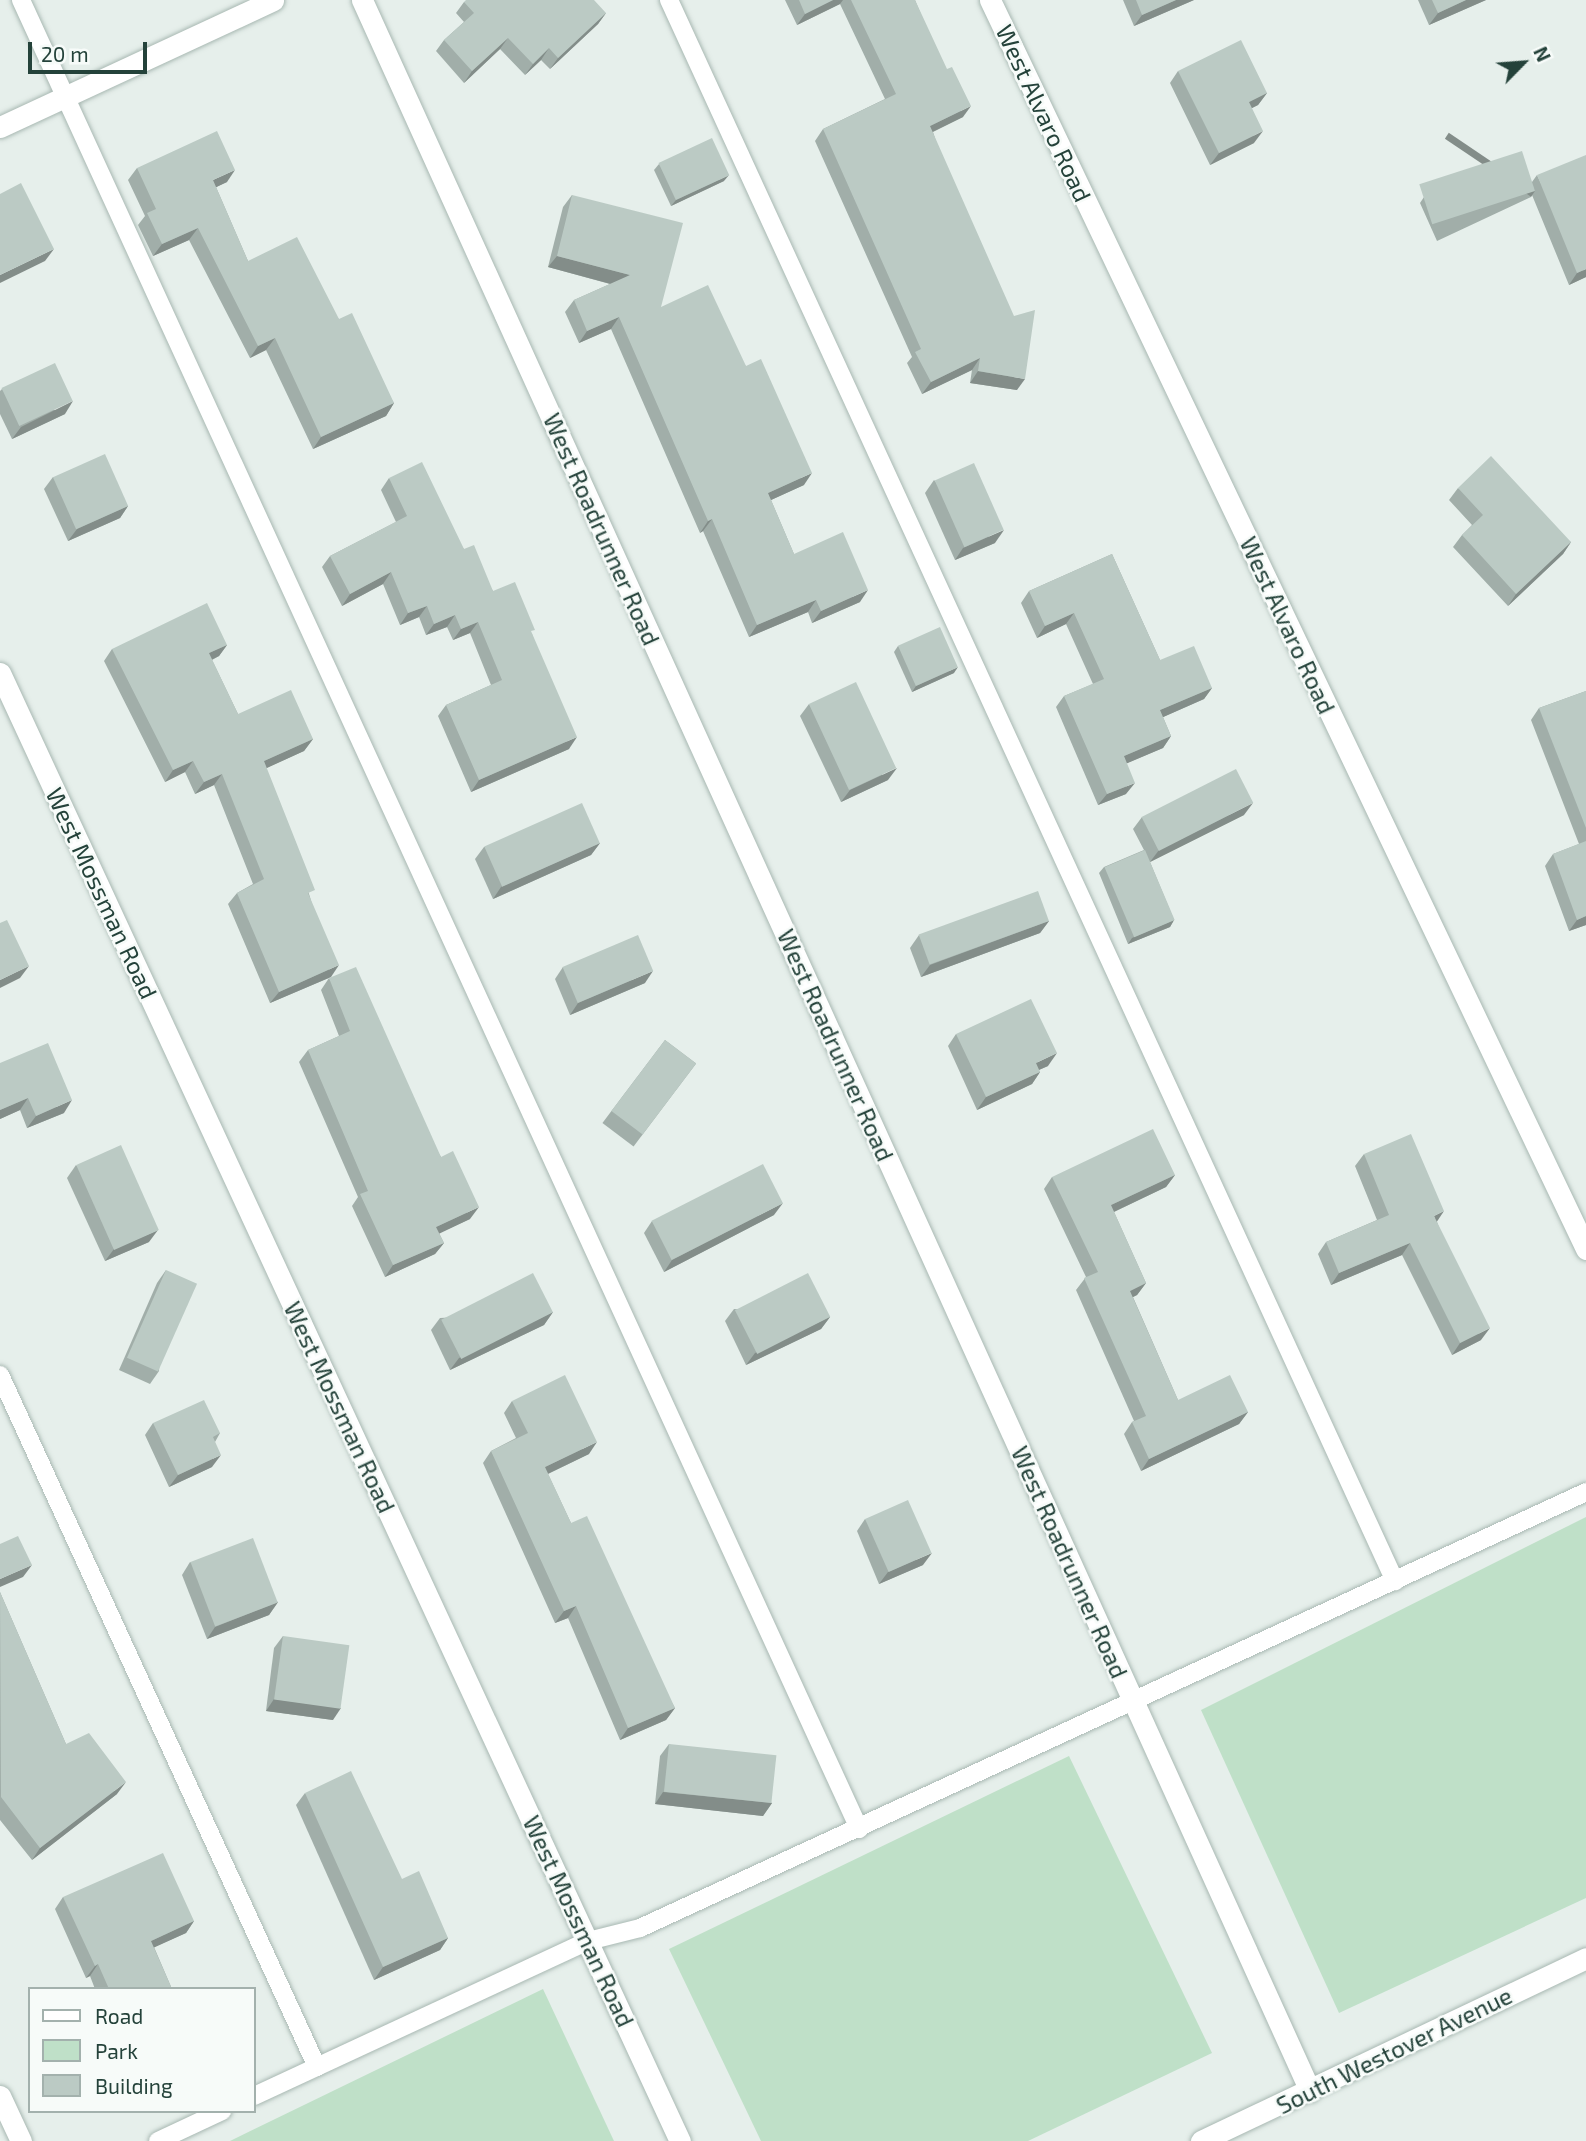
<!DOCTYPE html>
<html>
<head>
<meta charset="utf-8">
<style>
	body { margin:0 }
	#map { position:relative; width:1586px; height:2141px; overflow:hidden; background:#e6efeb; font-family:"Exo 2",sans-serif }
	div>[style] { position:absolute }
	.green>* { inset:0; background:#bfe0c8 }
	.roads { filter:drop-shadow(0 0 2px #a8b8b2) drop-shadow(0 0 2px #a8b8b2) }
	.lane>* { height:18px; margin:-9px; padding:0 9px; transform-origin:9px; border-radius:9px; background:#fff }
	.street>* { height:21px; margin:-10.5px; padding:0 10.5px; transform-origin:10.5px; border-radius:10.5px; background:#fff }
	.secondary>* { height:21px; margin:-10.5px; padding:0 10.5px; transform-origin:10.5px; border-radius:10.5px; background:#fff }
	.wall>* { inset:0; background:#a1aea9; transform-origin:0 0 }
	.shaded-wall>* { inset:0; background:#838d89; transform-origin:0 0 }
	.building>* { inset:0; background:#bbcac4; transform-origin:0 0 }
	span { translate:-50% -50%; white-space:nowrap; text-align:center; line-height:1.15; -webkit-text-stroke:5px #f7fbf9; paint-order:stroke }
	.street-label { font-size:24px; color:#24423a }
	.legend { position:absolute; left:28px; top:1987px; width:228px; height:126px; box-sizing:border-box; background:#f7fbf9; border:2px solid #a3b1ad; margin:0; padding:9px 12px; list-style:none; font-size:21px; color:#24423a }
	.legend li { display:flex; align-items:center; gap:14px; height:35px }
	.legend b { width:35px; border:2px solid #a3b1ad }
	.north { position:absolute; left:1488px; top:28px; width:70px; height:70px; -webkit-text-stroke:5px #f7fbf9; paint-order:stroke; rotate:65deg; font-size:19px; font-weight:700; line-height:28px; text-align:center; color:#24423a }
	.north::after { content:''; display:block; margin:auto; width:24px; height:32px; background:#24423a; clip-path:polygon(50% 0,100% 100%,50% 72%,0 100%) }
	.scale { position:absolute; left:28px; top:42px; width:119px; height:32px; box-sizing:border-box; border:4px solid #24423a; border-top:0; padding-left:9px; font-size:21px; line-height:24px; white-space:nowrap; color:#24423a; -webkit-text-stroke:5px #f7fbf9; paint-order:stroke }
</style>
</head>
<body>
<div id="map">
	<div class="green">
		<div style="clip-path:polygon(1586px 1517px,1586px 1898px,1339px 2013px,1201px 1710px)"></div>
		<div style="clip-path:polygon(1069px 1756px,1212px 2053px,1028px 2141px,761px 2141px,669px 1949px)"></div>
		<div style="clip-path:polygon(543px 1989px,614px 2141px,230px 2141px)"></div>
	</div>
	<div class="roads">
		<div class="lane">
			<div style="left:21px;top:0;width:2012px;rotate:65.38deg"></div>
			<div style="left:669px;top:0;width:1740px;rotate:65.34deg"></div>
			<div style="left:0;top:1375px;width:761px;rotate:65.39deg"></div>
			<div style="left:254px;top:2096px;width:368px;rotate:-24.9deg"></div>
			<div style="left:588px;top:1941px;width:54px;rotate:-14deg"></div>
			<div style="left:640px;top:1928px;width:1042px;rotate:-24.74deg"></div>
			<div style="left:158px;top:2141px;width:71px;rotate:-25.1deg"></div>
		</div>
		<div class="street">
			<div style="left:362px;top:0;width:2296px;rotate:65.61deg"></div>
			<div style="left:990px;top:0;width:1384px;rotate:64.49deg"></div>
			<div style="left:0;top:127px;width:301px;rotate:-24.9deg"></div>
			<div style="left:0;top:673px;width:1618px;rotate:65.15deg"></div>
			<div style="left:0;top:2096px;width:50px;rotate:65deg"></div>
		</div>
		<div class="secondary">
			<div style="left:1201px;top:2141px;width:426px;rotate:-25.4deg"></div>
		</div>
	</div>
	<div class="wall">
		<div style="clip-path:polygon(785px 0,915px 0,963px 117px,933px 132px,1017px 390px,970px 383px,972px 370px,922px 394px,907px 363px,912px 357px,815px 141px,823px 129px,885px 99px,840px 4px,797px 25px)"></div>
		<div style="clip-path:polygon(1123px 0,1194px 0,1134px 26px)"></div>
		<div style="clip-path:polygon(1418px 0,1486px 0,1429px 25px)"></div>
		<div style="clip-path:polygon(464px 2px,606px 13px,598px 24px,550px 69px,541px 60px,525px 75px,500px 49px,464px 83px,436px 51px,444px 40px,464px 22px,456px 13px)"></div>
		<div style="clip-path:polygon(1178px 71px,1267px 93px,1258px 105px,1252px 108px,1254px 143px,1210px 165px,1170px 83px)"></div>
		<div style="clip-path:polygon(659px 164px,724px 181px,671px 206px,654px 170px)"></div>
		<div style="clip-path:polygon(137px 168px,227px 182px,216px 187px,248px 261px,339px 319px,394px 403px,386px 416px,313px 449px,266px 350px,250px 358px,189px 240px,153px 256px,138px 225px,145px 216px,128px 180px)"></div>
		<div style="clip-path:polygon(1537px 175px,1586px 277px,1569px 285px,1532px 195px,1531px 197px,1437px 241px,1420px 203px,1424px 197px,1532px 182px)"></div>
		<div style="clip-path:polygon(572px 195px,661px 307px,746px 366px,804px 485px,771px 500px,794px 554px,860px 602px,812px 623px,808px 612px,749px 637px,703px 531px,700px 533px,611px 329px,579px 343px,565px 312px,574px 300px,610px 284px,548px 267px,563px 207px)"></div>
		<div style="clip-path:polygon(2px 389px,65px 414px,12px 439px,0 414px,0 391px)"></div>
		<div style="clip-path:polygon(53px 477px,128px 506px,120px 518px,68px 541px,44px 489px)"></div>
		<div style="clip-path:polygon(389px 478px,464px 549px,493px 591px,532px 634px,569px 749px,471px 792px,438px 716px,446px 705px,491px 685px,470px 633px,453px 640px,447px 627px,426px 635px,419px 617px,400px 625px,383px 584px,342px 606px,322px 567px,330px 556px,396px 522px,381px 490px)"></div>
		<div style="clip-path:polygon(934px 480px,995px 543px,955px 560px,925px 493px)"></div>
		<div style="clip-path:polygon(1458px 488px,1571px 542px,1563px 554px,1508px 606px,1453px 547px,1462px 535px,1472px 525px,1449px 500px)"></div>
		<div style="clip-path:polygon(1112px 554px,1160px 660px,1212px 688px,1204px 699px,1163px 717px,1171px 736px,1163px 748px,1127px 763px,1126px 794px,1098px 805px,1056px 707px,1064px 696px,1093px 684px,1066px 624px,1037px 638px,1021px 603px,1029px 591px)"></div>
		<div style="clip-path:polygon(227px 645px,219px 656px,212px 660px,238px 714px,313px 739px,304px 751px,266px 768px,310px 897px,331px 977px,270px 1003px,228px 904px,237px 893px,253px 884px,214px 785px,195px 794px,185px 772px,165px 782px,104px 661px,112px 649px)"></div>
		<div style="clip-path:polygon(898px 646px,954px 673px,912px 692px,894px 652px)"></div>
		<div style="clip-path:polygon(1586px 691px,1586px 925px,1569px 931px,1545px 866px,1553px 854px,1579px 844px,1531px 720px,1539px 708px)"></div>
		<div style="clip-path:polygon(809px 704px,888px 780px,841px 802px,800px 716px)"></div>
		<div style="clip-path:polygon(1244px 815px,1150px 862px,1174px 920px,1170px 927px,1128px 944px,1099px 873px,1104px 867px,1144px 850px,1133px 829px,1142px 817px)"></div>
		<div style="clip-path:polygon(600px 843px,591px 855px,493px 899px,475px 859px,484px 847px)"></div>
		<div style="clip-path:polygon(1049px 921px,1040px 933px,921px 977px,910px 948px,919px 935px)"></div>
		<div style="clip-path:polygon(563px 967px,645px 983px,570px 1015px,555px 979px)"></div>
		<div style="clip-path:polygon(329px 978px,441px 1157px,470px 1219px,439px 1233px,444px 1243px,435px 1254px,385px 1277px,352px 1206px,358px 1197px,299px 1062px,308px 1050px,339px 1036px,321px 990px)"></div>
		<div style="clip-path:polygon(956px 1034px,1048px 1066px,1039px 1070px,1040px 1072px,1032px 1084px,977px 1110px,948px 1046px)"></div>
		<div style="left:665px;top:1040px;width:39px;height:104px;rotate:37deg"></div>
		<div style="clip-path:polygon(0 1063px,64px 1113px,27px 1128px,20px 1110px,0 1119px)"></div>
		<div style="clip-path:polygon(1364px 1154px,1437px 1222px,1481px 1340px,1452px 1355px,1402px 1255px,1331px 1285px,1318px 1254px,1326px 1242px,1377px 1220px,1355px 1166px)"></div>
		<div style="clip-path:polygon(76px 1165px,149px 1242px,105px 1261px,67px 1178px)"></div>
		<div style="clip-path:polygon(1175px 1175px,1166px 1187px,1114px 1212px,1146px 1283px,1137px 1295px,1133px 1297px,1178px 1400px,1248px 1412px,1239px 1424px,1141px 1471px,1124px 1434px,1132px 1422px,1134px 1421px,1076px 1290px,1086px 1277px,1044px 1189px,1052px 1177px)"></div>
		<div style="clip-path:polygon(774px 1215px,664px 1272px,644px 1233px,652px 1221px)"></div>
		<div style="clip-path:polygon(166px 1270px,159px 1371px,150px 1384px,119px 1370px,157px 1283px)"></div>
		<div style="clip-path:polygon(734px 1309px,830px 1317px,821px 1329px,746px 1365px,725px 1321px)"></div>
		<div style="clip-path:polygon(553px 1312px,544px 1325px,450px 1370px,431px 1330px,440px 1318px)"></div>
		<div style="clip-path:polygon(512px 1401px,589px 1454px,548px 1474px,571px 1523px,675px 1708px,666px 1720px,620px 1740px,568px 1618px,555px 1623px,483px 1463px,491px 1451px,516px 1438px,504px 1413px)"></div>
		<div style="clip-path:polygon(153px 1423px,220px 1433px,215px 1442px,212px 1467px,169px 1487px,145px 1435px)"></div>
		<div style="clip-path:polygon(865px 1519px,923px 1565px,879px 1584px,857px 1531px)"></div>
		<div style="clip-path:polygon(190px 1562px,278px 1602px,269px 1615px,207px 1639px,182px 1575px)"></div>
		<div style="clip-path:polygon(0 1592px,66px 1744px,117px 1794px,32px 1860px,0 1820px)"></div>
		<div style="clip-path:polygon(283px 1636px,333px 1720px,266px 1711px,274px 1648px)"></div>
		<div style="clip-path:polygon(669px 1744px,772px 1803px,763px 1816px,655px 1804px,660px 1756px)"></div>
		<div style="clip-path:polygon(305px 1793px,448px 1938px,440px 1950px,374px 1980px,296px 1805px)"></div>
		<div style="clip-path:polygon(63px 1897px,194px 1921px,186px 1933px,154px 1947px,172px 1989px,95px 1989px,90px 1976px,86px 1978px,55px 1909px)"></div>
	</div>
	<div class="shaded-wall">
		<div style="clip-path:polygon(833px 0,843px 0,840px 4px,797px 25px,805px 14px)"></div>
		<div style="clip-path:polygon(1176px 0,1194px 0,1134px 26px,1142px 15px)"></div>
		<div style="clip-path:polygon(1466px 0,1486px 0,1429px 25px,1438px 13px)"></div>
		<div style="clip-path:polygon(606px 13px,598px 24px,550px 69px,558px 58px)"></div>
		<div style="clip-path:polygon(508px 38px,500px 49px,464px 83px,472px 71px)"></div>
		<div style="clip-path:polygon(549px 48px,541px 60px,525px 75px,533px 64px)"></div>
		<div style="clip-path:polygon(1267px 93px,1258px 105px,1240px 114px,1249px 102px)"></div>
		<div style="clip-path:polygon(971px 106px,963px 117px,922px 137px,930px 126px)"></div>
		<div style="clip-path:polygon(1263px 131px,1254px 143px,1210px 165px,1219px 153px)"></div>
		<div style="clip-path:polygon(235px 170px,227px 182px,204px 193px,213px 180px)"></div>
		<div style="clip-path:polygon(729px 175px,724px 181px,671px 206px,676px 200px)"></div>
		<div style="left:1535px;top:191px;width:7px;height:104px;rotate:124deg"></div>
		<div style="clip-path:polygon(198px 228px,189px 240px,153px 256px,162px 244px)"></div>
		<div style="clip-path:polygon(54px 249px,45px 261px,0 283px,0 275px)"></div>
		<div style="clip-path:polygon(557px 256px,630px 275px,622px 287px,548px 267px)"></div>
		<div style="clip-path:polygon(1586px 269px,1586px 277px,1569px 285px,1577px 273px)"></div>
		<div style="clip-path:polygon(619px 317px,611px 329px,579px 343px,587px 331px)"></div>
		<div style="clip-path:polygon(275px 338px,266px 350px,250px 358px,258px 346px)"></div>
		<div style="clip-path:polygon(980px 358px,972px 370px,922px 394px,931px 382px)"></div>
		<div style="clip-path:polygon(978px 371px,1025px 379px,1017px 390px,970px 383px)"></div>
		<div style="clip-path:polygon(73px 401px,65px 414px,12px 439px,21px 427px)"></div>
		<div style="clip-path:polygon(394px 403px,386px 416px,313px 449px,321px 437px)"></div>
		<div style="clip-path:polygon(812px 473px,804px 485px,760px 505px,768px 493px)"></div>
		<div style="clip-path:polygon(128px 506px,120px 518px,68px 541px,77px 529px)"></div>
		<div style="clip-path:polygon(712px 519px,703px 531px,700px 533px,708px 521px)"></div>
		<div style="clip-path:polygon(1004px 530px,995px 543px,955px 560px,963px 548px)"></div>
		<div style="clip-path:polygon(1571px 542px,1563px 554px,1508px 606px,1516px 594px)"></div>
		<div style="clip-path:polygon(391px 572px,383px 584px,342px 606px,350px 594px)"></div>
		<div style="clip-path:polygon(868px 590px,860px 602px,812px 623px,821px 611px)"></div>
		<div style="clip-path:polygon(816px 600px,808px 612px,749px 637px,757px 625px)"></div>
		<div style="clip-path:polygon(427px 606px,419px 617px,400px 625px,408px 613px)"></div>
		<div style="clip-path:polygon(1074px 613px,1066px 624px,1037px 638px,1045px 626px)"></div>
		<div style="clip-path:polygon(455px 615px,447px 627px,426px 635px,434px 624px)"></div>
		<div style="clip-path:polygon(478px 622px,470px 633px,453px 640px,461px 629px)"></div>
		<div style="clip-path:polygon(227px 645px,219px 656px,201px 665px,209px 653px)"></div>
		<div style="clip-path:polygon(958px 667px,954px 673px,912px 692px,916px 686px)"></div>
		<div style="clip-path:polygon(1212px 688px,1204px 699px,1152px 722px,1160px 710px)"></div>
		<div style="clip-path:polygon(1171px 736px,1163px 748px,1116px 768px,1124px 756px)"></div>
		<div style="clip-path:polygon(577px 737px,569px 749px,471px 792px,479px 780px)"></div>
		<div style="clip-path:polygon(313px 739px,304px 751px,256px 773px,264px 761px)"></div>
		<div style="clip-path:polygon(193px 761px,185px 772px,165px 782px,173px 770px)"></div>
		<div style="clip-path:polygon(897px 768px,888px 780px,841px 802px,850px 790px)"></div>
		<div style="clip-path:polygon(222px 774px,214px 785px,195px 794px,204px 782px)"></div>
		<div style="clip-path:polygon(1135px 783px,1126px 794px,1098px 805px,1107px 794px)"></div>
		<div style="clip-path:polygon(1253px 803px,1244px 815px,1150px 862px,1159px 850px)"></div>
		<div style="clip-path:polygon(600px 843px,591px 855px,493px 899px,501px 887px)"></div>
		<div style="clip-path:polygon(1586px 916px,1586px 925px,1569px 931px,1577px 920px)"></div>
		<div style="clip-path:polygon(1174px 920px,1170px 927px,1128px 944px,1132px 938px)"></div>
		<div style="clip-path:polygon(1049px 921px,1040px 933px,921px 977px,930px 965px)"></div>
		<div style="clip-path:polygon(339px 965px,331px 977px,270px 1003px,279px 992px)"></div>
		<div style="clip-path:polygon(29px 966px,20px 978px,0 988px,0 980px)"></div>
		<div style="clip-path:polygon(653px 971px,645px 983px,570px 1015px,578px 1003px)"></div>
		<div style="clip-path:polygon(1057px 1053px,1048px 1066px,1027px 1075px,1036px 1063px)"></div>
		<div style="clip-path:polygon(1040px 1072px,1032px 1084px,977px 1110px,986px 1097px)"></div>
		<div style="clip-path:polygon(28px 1098px,20px 1110px,0 1119px,0 1110px)"></div>
		<div style="clip-path:polygon(72px 1100px,64px 1113px,27px 1128px,36px 1116px)"></div>
		<div style="clip-path:polygon(1175px 1175px,1166px 1187px,1103px 1217px,1111px 1205px)"></div>
		<div style="clip-path:polygon(783px 1203px,774px 1215px,664px 1272px,672px 1260px)"></div>
		<div style="clip-path:polygon(479px 1207px,470px 1219px,428px 1239px,436px 1227px)"></div>
		<div style="clip-path:polygon(1444px 1211px,1436px 1223px,1434px 1216px)"></div>
		<div style="clip-path:polygon(158px 1230px,149px 1242px,105px 1261px,114px 1249px)"></div>
		<div style="clip-path:polygon(444px 1243px,435px 1254px,385px 1277px,393px 1265px)"></div>
		<div style="clip-path:polygon(1410px 1243px,1402px 1255px,1331px 1285px,1339px 1273px)"></div>
		<div style="clip-path:polygon(1146px 1283px,1137px 1295px,1121px 1303px,1130px 1291px)"></div>
		<div style="clip-path:polygon(553px 1312px,544px 1325px,450px 1370px,459px 1358px)"></div>
		<div style="clip-path:polygon(830px 1317px,821px 1329px,746px 1365px,755px 1353px)"></div>
		<div style="clip-path:polygon(1490px 1328px,1481px 1340px,1452px 1355px,1460px 1343px)"></div>
		<div style="clip-path:polygon(1248px 1412px,1239px 1424px,1141px 1471px,1149px 1459px)"></div>
		<div style="clip-path:polygon(597px 1442px,589px 1454px,537px 1479px,545px 1467px)"></div>
		<div style="clip-path:polygon(221px 1455px,212px 1467px,169px 1487px,178px 1475px)"></div>
		<div style="clip-path:polygon(932px 1553px,923px 1565px,879px 1584px,888px 1572px)"></div>
		<div style="clip-path:polygon(32px 1565px,23px 1577px,0 1587px,0 1579px)"></div>
		<div style="clip-path:polygon(278px 1602px,269px 1615px,207px 1639px,215px 1627px)"></div>
		<div style="clip-path:polygon(576px 1606px,568px 1618px,555px 1623px,564px 1611px)"></div>
		<div style="clip-path:polygon(274px 1699px,341px 1708px,333px 1720px,266px 1711px)"></div>
		<div style="clip-path:polygon(675px 1708px,666px 1720px,620px 1740px,628px 1728px)"></div>
		<div style="clip-path:polygon(126px 1782px,117px 1794px,32px 1860px,40px 1848px)"></div>
		<div style="clip-path:polygon(663px 1792px,772px 1803px,763px 1816px,655px 1804px)"></div>
		<div style="clip-path:polygon(194px 1921px,186px 1933px,142px 1953px,151px 1941px)"></div>
		<div style="clip-path:polygon(448px 1938px,440px 1950px,374px 1980px,383px 1967px)"></div>
		<div style="clip-path:polygon(98px 1964px,90px 1976px,86px 1978px,95px 1966px)"></div>
	</div>
	<div class="building">
		<div style="clip-path:polygon(466px 0,594px 0,606px 13px,558px 58px,549px 48px,533px 64px,508px 38px,472px 71px,444px 40px,474px 13px,464px 2px)"></div>
		<div style="clip-path:polygon(799px 0,833px 0,805px 14px)"></div>
		<div style="clip-path:polygon(851px 0,915px 0,947px 69px,952px 67px,971px 106px,930px 126px,1014px 316px,1035px 310px,1025px 379px,978px 371px,980px 358px,931px 382px,915px 352px,921px 349px,823px 129px,896px 94px)"></div>
		<div style="clip-path:polygon(1136px 0,1176px 0,1142px 15px)"></div>
		<div style="clip-path:polygon(1432px 0,1466px 0,1438px 13px)"></div>
		<div style="clip-path:polygon(1241px 40px,1267px 93px,1249px 102px,1263px 131px,1219px 153px,1178px 71px)"></div>
		<div style="clip-path:polygon(217px 131px,235px 170px,213px 180px,248px 261px,297px 237px,339px 319px,352px 313px,394px 403px,321px 437px,275px 338px,258px 346px,198px 228px,162px 244px,147px 213px,156px 209px,137px 168px)"></div>
		<div style="left:712px;top:138px;width:41px;height:59px;rotate:65deg"></div>
		<div style="left:1522px;top:151px;width:42px;height:108px;rotate:72deg"></div>
		<div style="clip-path:polygon(1586px 155px,1586px 269px,1577px 273px,1537px 175px)"></div>
		<div style="clip-path:polygon(21px 183px,54px 249px,0 275px,0 194px)"></div>
		<div style="clip-path:polygon(572px 195px,683px 223px,661px 307px,708px 285px,746px 366px,761px 359px,812px 473px,768px 493px,794px 554px,843px 532px,868px 590px,821px 611px,816px 600px,757px 625px,712px 519px,708px 521px,619px 317px,587px 331px,574px 300px,630px 275px,557px 256px)"></div>
		<div style="left:55px;top:363px;width:42px;height:59px;rotate:65deg"></div>
		<div style="left:105px;top:454px;width:57px;height:57px;rotate:66deg"></div>
		<div style="clip-path:polygon(1491px 456px,1571px 542px,1516px 594px,1462px 535px,1483px 515px,1458px 488px)"></div>
		<div style="clip-path:polygon(422px 462px,464px 549px,474px 545px,493px 591px,515px 582px,535px 630px,531px 631px,577px 737px,479px 780px,446px 705px,502px 680px,478px 622px,461px 629px,455px 615px,434px 624px,427px 606px,408px 613px,391px 572px,350px 594px,330px 556px,407px 516px,389px 478px)"></div>
		<div style="left:974px;top:463px;width:73px;height:43px;rotate:66deg"></div>
		<div style="clip-path:polygon(1112px 554px,1160px 660px,1194px 646px,1212px 688px,1160px 710px,1171px 736px,1124px 756px,1135px 783px,1107px 794px,1064px 696px,1104px 679px,1074px 613px,1045px 626px,1029px 591px)"></div>
		<div style="clip-path:polygon(207px 603px,227px 645px,209px 653px,238px 714px,291px 690px,313px 739px,264px 761px,315px 890px,308px 893px,339px 965px,279px 992px,237px 893px,264px 879px,222px 774px,204px 782px,193px 761px,173px 770px,112px 649px)"></div>
		<div style="left:940px;top:627px;width:44px;height:46px;rotate:66deg"></div>
		<div style="left:856px;top:682px;width:95px;height:52px;rotate:65deg"></div>
		<div style="clip-path:polygon(1586px 691px,1586px 828px,1539px 708px)"></div>
		<div style="left:1236px;top:769px;width:38px;height:106px;rotate:63deg"></div>
		<div style="left:582px;top:803px;width:44px;height:107px;rotate:66deg"></div>
		<div style="clip-path:polygon(1586px 841px,1586px 916px,1577px 920px,1553px 854px)"></div>
		<div style="left:1145px;top:850px;width:76px;height:44px;rotate:67deg"></div>
		<div style="left:1038px;top:891px;width:32px;height:127px;rotate:70deg"></div>
		<div style="clip-path:polygon(7px 920px,29px 966px,0 980px,0 923px)"></div>
		<div style="left:638px;top:935px;width:39px;height:82px;rotate:67deg"></div>
		<div style="clip-path:polygon(356px 967px,441px 1157px,453px 1151px,479px 1207px,436px 1227px,444px 1243px,393px 1265px,360px 1194px,368px 1191px,308px 1050px,350px 1031px,329px 978px)"></div>
		<div style="clip-path:polygon(1031px 999px,1057px 1053px,1036px 1063px,1040px 1072px,986px 1097px,956px 1034px)"></div>
		<div style="left:665px;top:1040px;width:39px;height:89px;rotate:37deg"></div>
		<div style="clip-path:polygon(48px 1043px,72px 1100px,36px 1116px,28px 1098px,0 1110px,0 1063px)"></div>
		<div style="clip-path:polygon(1153px 1129px,1175px 1175px,1111px 1205px,1146px 1283px,1130px 1291px,1178px 1400px,1230px 1375px,1248px 1412px,1149px 1459px,1132px 1422px,1146px 1416px,1084px 1278px,1098px 1272px,1052px 1177px)"></div>
		<div style="clip-path:polygon(1411px 1134px,1444px 1211px,1434px 1216px,1490px 1328px,1460px 1343px,1410px 1243px,1339px 1273px,1326px 1242px,1389px 1215px,1364px 1154px)"></div>
		<div style="left:121px;top:1145px;width:93px;height:49px;rotate:66deg"></div>
		<div style="left:763px;top:1164px;width:44px;height:125px;rotate:63deg"></div>
		<div style="left:166px;top:1270px;width:34px;height:96px;rotate:24deg"></div>
		<div style="left:533px;top:1273px;width:44px;height:103px;rotate:63deg"></div>
		<div style="left:808px;top:1273px;width:49px;height:82px;rotate:63deg"></div>
		<div style="clip-path:polygon(565px 1375px,597px 1442px,545px 1467px,571px 1523px,587px 1516px,675px 1708px,628px 1728px,576px 1606px,564px 1611px,491px 1451px,528px 1433px,512px 1401px)"></div>
		<div style="clip-path:polygon(204px 1400px,220px 1433px,213px 1437px,221px 1455px,178px 1475px,153px 1423px)"></div>
		<div style="left:908px;top:1500px;width:58px;height:47px;rotate:66deg"></div>
		<div style="clip-path:polygon(18px 1536px,32px 1565px,0 1579px,0 1544px)"></div>
		<div style="left:253px;top:1538px;width:69px;height:67px;rotate:69deg"></div>
		<div style="clip-path:polygon(0 1592px,66px 1744px,89px 1733px,126px 1782px,40px 1848px,1px 1797px)"></div>
		<div style="left:283px;top:1636px;width:67px;height:64px;rotate:8deg"></div>
		<div style="left:669px;top:1744px;width:108px;height:48px;rotate:6deg"></div>
		<div style="clip-path:polygon(351px 1771px,402px 1879px,419px 1871px,448px 1938px,383px 1967px,305px 1793px)"></div>
		<div style="clip-path:polygon(163px 1853px,194px 1921px,151px 1941px,172px 1989px,109px 1989px,98px 1964px,95px 1966px,63px 1897px)"></div>
	</div>
	<div class="street-label">
		<span style="left:1044px;top:113px;rotate:65deg">West Alvaro Road</span>
		<span style="left:602px;top:529px;rotate:66deg">West Roadrunner Road</span>
		<span style="left:1288px;top:625px;rotate:65deg">West Alvaro Road</span>
		<span style="left:102px;top:893px;rotate:65deg">West Mossman Road</span>
		<span style="left:836px;top:1045px;rotate:66deg">West Roadrunner Road</span>
		<span style="left:340px;top:1407px;rotate:65deg">West Mossman Road</span>
		<span style="left:1070px;top:1562px;rotate:66deg">West Roadrunner Road</span>
		<span style="left:579px;top:1921px;rotate:65deg">West Mossman Road</span>
		<span style="left:1394px;top:2050px;rotate:-26deg">South Westover Avenue</span>
	</div>
	<ul class="legend">
	<li><b style="height:9px;background:#fff"></b>Road</li>
	<li><b style="height:19px;background:#bfe0c8"></b>Park</li>
	<li><b style="height:19px;background:#bbcac4"></b>Building</li>
	</ul>
	<div class="north">N</div>
	<div class="scale">20 m</div>
</div>
</body>
</html>
